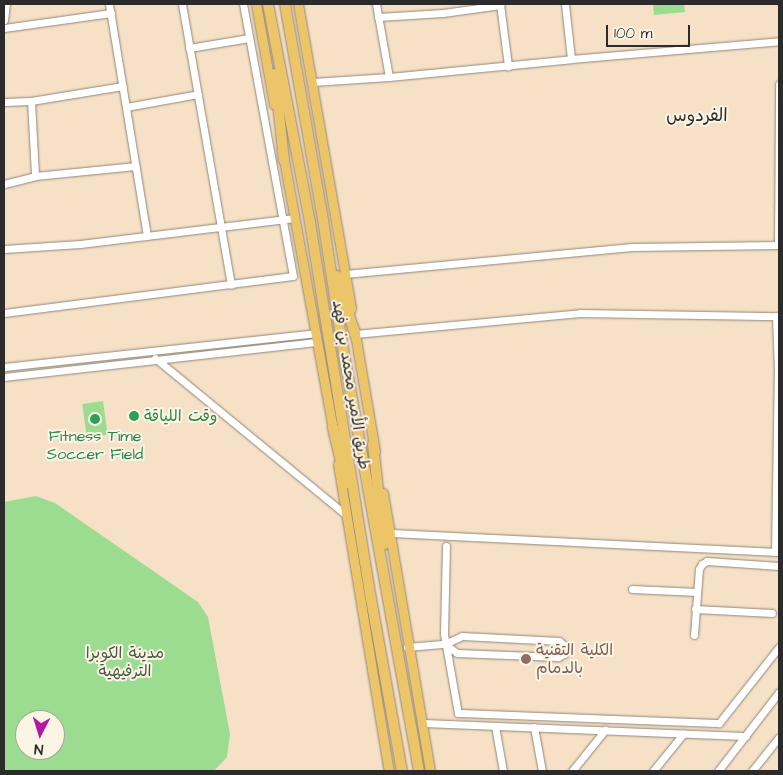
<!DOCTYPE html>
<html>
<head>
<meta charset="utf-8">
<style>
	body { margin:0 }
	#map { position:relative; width:783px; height:775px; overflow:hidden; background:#f6e1c7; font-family:"Architects Daughter","Playpen Sans Arabic",sans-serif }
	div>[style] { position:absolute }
	.green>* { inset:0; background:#9cdc91; transform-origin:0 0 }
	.roads { filter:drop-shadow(0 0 1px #908679) drop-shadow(0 0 1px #908679) }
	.minor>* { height:7px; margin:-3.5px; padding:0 3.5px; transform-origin:3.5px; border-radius:3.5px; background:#fff }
	.major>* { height:9px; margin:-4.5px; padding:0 4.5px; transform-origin:4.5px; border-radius:4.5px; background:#edc569 }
	.highway>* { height:10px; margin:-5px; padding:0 5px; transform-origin:5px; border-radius:5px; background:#edc569 }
	.dots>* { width:14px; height:14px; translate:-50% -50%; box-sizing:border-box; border:2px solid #fcf5e5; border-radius:50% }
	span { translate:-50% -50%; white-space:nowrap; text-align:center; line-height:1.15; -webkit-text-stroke:4px #fcf5e5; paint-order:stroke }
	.street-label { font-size:16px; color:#2b2b2b }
	.leisure-label { font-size:16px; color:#27864d }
	.left { translate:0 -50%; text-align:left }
	.education-label { font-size:16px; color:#785e54 }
	.park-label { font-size:16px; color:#475744 }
	.neighbourhood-label { font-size:18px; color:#2b2b2b }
	.frame { position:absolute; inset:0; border:5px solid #2b2b2b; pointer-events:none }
	.north { position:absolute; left:15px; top:710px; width:50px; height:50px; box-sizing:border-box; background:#fcf5e5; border:1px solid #a8a49b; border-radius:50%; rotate:185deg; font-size:14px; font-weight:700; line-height:20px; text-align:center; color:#2b2b2b }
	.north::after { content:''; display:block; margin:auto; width:18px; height:22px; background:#b5179e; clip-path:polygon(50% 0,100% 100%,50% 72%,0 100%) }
	.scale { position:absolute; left:606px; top:25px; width:84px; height:22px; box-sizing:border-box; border:2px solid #2b2b2b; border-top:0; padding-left:6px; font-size:15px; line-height:18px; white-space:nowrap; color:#2b2b2b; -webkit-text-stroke:4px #fcf5e5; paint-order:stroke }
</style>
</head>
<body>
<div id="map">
	<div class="green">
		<div style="clip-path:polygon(653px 4px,684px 4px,685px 12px,654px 15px)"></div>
		<div style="left:103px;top:401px;width:34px;height:21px;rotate:82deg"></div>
		<div style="clip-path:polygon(evenodd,36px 496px,55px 503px,198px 602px,208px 617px,230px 734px,227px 757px,214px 771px,4px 771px,4px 502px,36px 496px,25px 720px,55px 720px,55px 750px,25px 750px,25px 720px)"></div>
	</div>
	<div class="roads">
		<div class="minor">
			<div style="left:109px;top:4px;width:235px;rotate:80.7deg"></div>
			<div style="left:182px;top:4px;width:285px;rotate:80.1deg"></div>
			<div style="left:376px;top:4px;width:74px;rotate:79.9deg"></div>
			<div style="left:500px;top:4px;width:63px;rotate:82.6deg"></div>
			<div style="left:378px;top:17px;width:65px;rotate:-3.5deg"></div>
			<div style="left:443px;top:13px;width:58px;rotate:-8deg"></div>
			<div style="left:4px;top:20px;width:16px;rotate:-83deg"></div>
			<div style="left:4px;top:28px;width:108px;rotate:-8deg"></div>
			<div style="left:189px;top:48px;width:61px;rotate:-9.5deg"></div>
			<div style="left:571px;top:59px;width:209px;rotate:-4.9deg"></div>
			<div style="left:313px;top:82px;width:76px;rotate:-3.8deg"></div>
			<div style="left:389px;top:77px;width:183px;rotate:-5.6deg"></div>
			<div style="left:571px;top:59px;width:55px;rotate:-96.2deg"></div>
			<div style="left:31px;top:101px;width:75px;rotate:86.9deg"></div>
			<div style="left:4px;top:102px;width:27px;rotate:-2deg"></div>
			<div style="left:31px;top:101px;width:93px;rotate:-9.3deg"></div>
			<div style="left:126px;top:107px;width:73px;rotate:-10.2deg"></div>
			<div style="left:4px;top:184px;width:32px;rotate:-14deg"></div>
			<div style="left:35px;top:176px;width:101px;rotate:-5.7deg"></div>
			<div style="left:778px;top:245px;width:161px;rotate:-89.6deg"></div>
			<div style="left:4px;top:249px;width:76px;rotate:-3.8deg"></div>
			<div style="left:80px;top:244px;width:216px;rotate:-6.9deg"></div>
			<div style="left:345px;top:274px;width:288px;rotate:-5.4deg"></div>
			<div style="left:632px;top:247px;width:147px;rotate:-0.8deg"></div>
			<div style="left:4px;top:313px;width:291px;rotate:-7.3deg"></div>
			<div style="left:293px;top:276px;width:277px;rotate:-100.4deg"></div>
			<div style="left:355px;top:334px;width:226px;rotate:-5.3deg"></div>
			<div style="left:580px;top:313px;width:199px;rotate:0.9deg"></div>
			<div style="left:155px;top:358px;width:244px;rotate:39.4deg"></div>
			<div style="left:4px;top:367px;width:313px;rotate:-6.2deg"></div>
			<div style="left:4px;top:377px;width:314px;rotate:-6.4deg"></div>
			<div style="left:390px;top:533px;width:389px;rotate:2.8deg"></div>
			<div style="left:446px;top:546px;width:88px;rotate:91.3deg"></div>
			<div style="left:444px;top:634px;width:80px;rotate:80deg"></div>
			<div style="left:458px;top:713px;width:261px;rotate:2.2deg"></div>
			<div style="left:719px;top:723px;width:97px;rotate:-51.7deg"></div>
			<div style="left:775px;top:552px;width:181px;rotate:-89.1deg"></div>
			<div style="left:778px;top:371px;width:55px;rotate:-92.1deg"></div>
			<div style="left:632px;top:589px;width:65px;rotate:2.6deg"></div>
			<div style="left:695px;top:609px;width:77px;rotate:3deg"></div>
			<div style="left:694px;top:635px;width:66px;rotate:-85.7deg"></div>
			<div style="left:699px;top:569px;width:6px;rotate:-59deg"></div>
			<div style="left:702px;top:564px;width:6px;rotate:-31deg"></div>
			<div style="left:707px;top:561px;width:72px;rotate:4deg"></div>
			<div style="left:407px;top:647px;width:38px;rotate:-5deg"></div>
			<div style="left:445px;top:644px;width:15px;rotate:37deg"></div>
			<div style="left:457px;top:653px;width:101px;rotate:2.3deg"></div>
			<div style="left:558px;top:657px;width:7px;rotate:-27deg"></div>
			<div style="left:564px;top:654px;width:8px;rotate:-83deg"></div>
			<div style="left:565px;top:646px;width:8px;rotate:-140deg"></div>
			<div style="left:559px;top:641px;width:97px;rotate:-177deg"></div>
			<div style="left:462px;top:636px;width:19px;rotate:155deg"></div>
			<div style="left:421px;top:723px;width:325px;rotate:2.3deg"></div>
			<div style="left:495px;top:726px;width:46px;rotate:79.9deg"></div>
			<div style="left:534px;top:727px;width:45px;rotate:79.7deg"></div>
			<div style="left:572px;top:771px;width:53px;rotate:-51.2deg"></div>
			<div style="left:653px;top:771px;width:48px;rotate:-51deg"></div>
			<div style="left:718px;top:771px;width:100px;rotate:-52.3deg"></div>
			<div style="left:752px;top:771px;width:43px;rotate:-51.5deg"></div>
		</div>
		<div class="major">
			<div style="left:256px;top:4px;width:102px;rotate:79.8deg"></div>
			<div style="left:298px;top:4px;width:309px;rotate:80.1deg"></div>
			<div style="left:283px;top:154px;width:285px;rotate:79.7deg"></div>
			<div style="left:354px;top:328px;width:125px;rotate:80.3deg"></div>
			<div style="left:338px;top:464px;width:311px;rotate:80.6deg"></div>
			<div style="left:383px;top:493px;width:282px;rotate:80.4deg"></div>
		</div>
		<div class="highway">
			<div style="left:268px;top:4px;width:223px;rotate:79.1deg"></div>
			<div style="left:310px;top:223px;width:381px;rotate:80.8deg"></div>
			<div style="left:371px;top:599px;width:175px;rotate:79.8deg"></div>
			<div style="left:285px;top:4px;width:219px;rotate:80deg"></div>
			<div style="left:323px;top:220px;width:124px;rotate:81.2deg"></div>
			<div style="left:342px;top:343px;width:435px;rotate:79.8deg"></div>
			<div style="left:275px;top:74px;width:87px;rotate:84.1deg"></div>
			<div style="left:337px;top:276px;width:61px;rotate:72.8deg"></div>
			<div style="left:333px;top:428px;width:57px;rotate:76.7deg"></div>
			<div style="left:373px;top:444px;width:101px;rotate:83.7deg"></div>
		</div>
	</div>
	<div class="dots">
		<div style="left:134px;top:416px;background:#2e9e5b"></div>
		<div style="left:95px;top:419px;background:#2e9e5b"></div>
		<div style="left:526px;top:659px;background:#8d6e63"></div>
	</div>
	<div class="street-label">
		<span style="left:351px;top:385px;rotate:81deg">طريق الأمير محمد بن فهد</span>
	</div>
	<div class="leisure-label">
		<span class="left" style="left:144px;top:416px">وقت اللياقة</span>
		<span style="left:95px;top:445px">Fitness Time<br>Soccer Field</span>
	</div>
	<div class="education-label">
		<span class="left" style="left:536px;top:659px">الكلية التقنية<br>بالدمام</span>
	</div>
	<div class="park-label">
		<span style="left:125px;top:662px">مدينة الكوبرا<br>الترفيهية</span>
	</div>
	<div class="neighbourhood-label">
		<span style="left:697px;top:116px">الفردوس</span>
	</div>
	<div class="frame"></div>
	<div class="north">N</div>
	<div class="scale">100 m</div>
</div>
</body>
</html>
